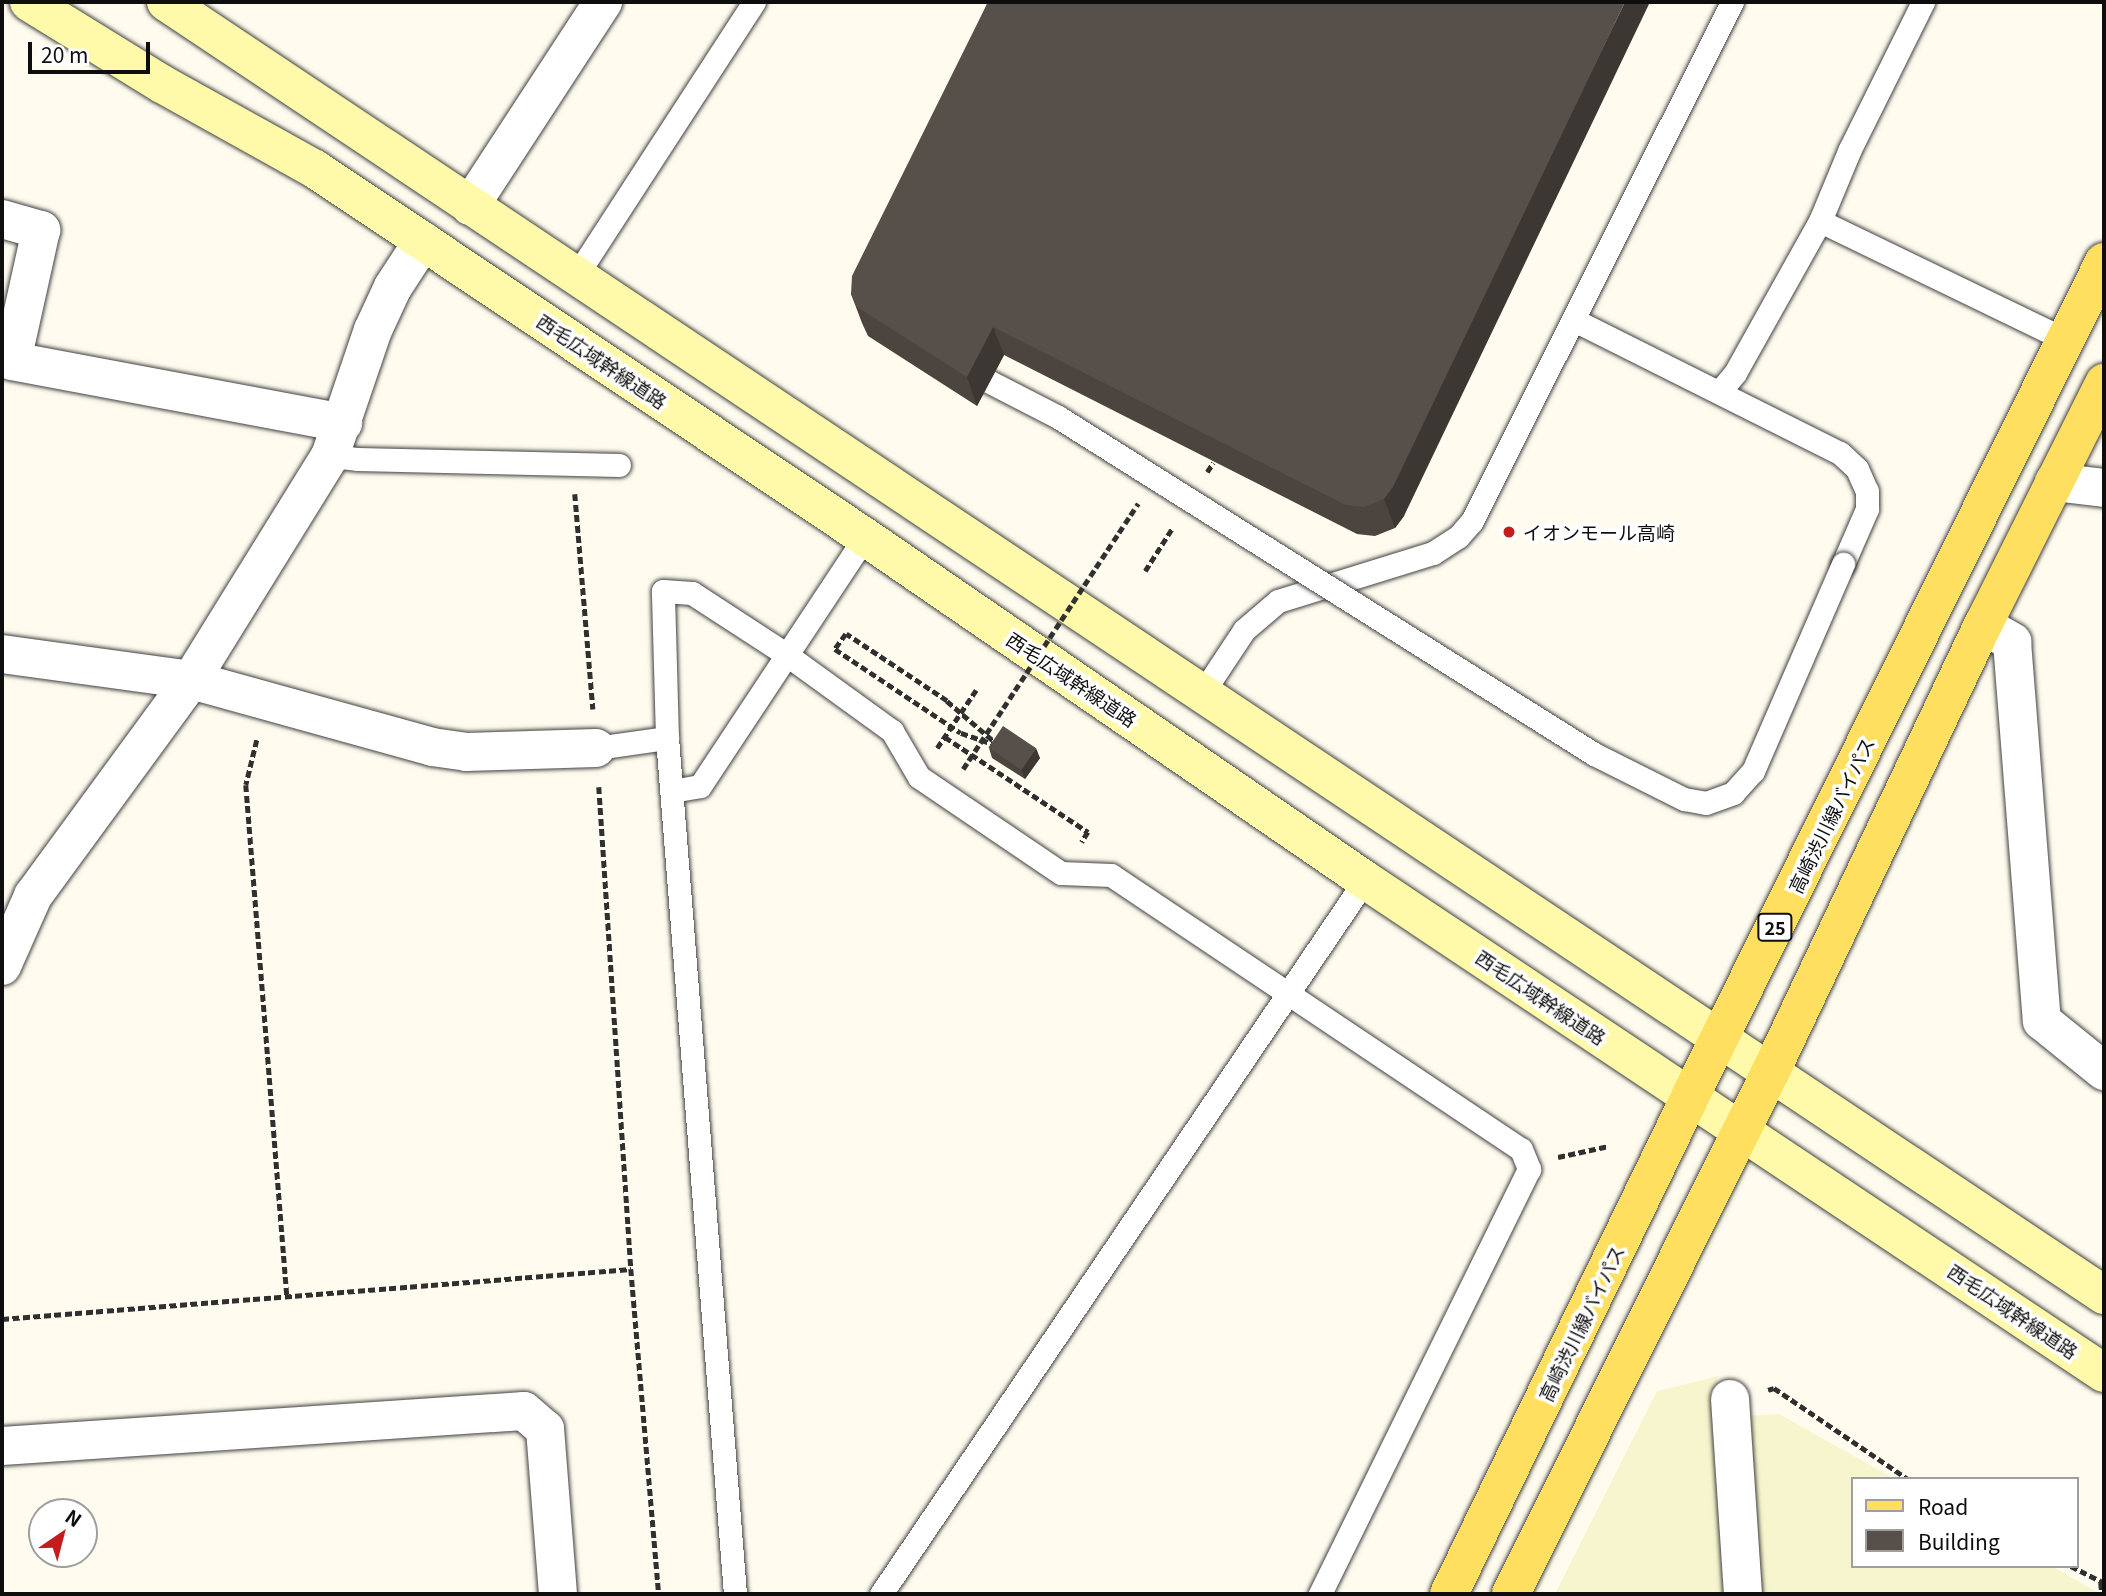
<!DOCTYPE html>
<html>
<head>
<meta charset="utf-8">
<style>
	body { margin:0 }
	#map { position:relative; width:2106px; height:1596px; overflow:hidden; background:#fffcef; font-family:Georgia,"Noto Sans JP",serif }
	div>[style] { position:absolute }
	.farmland>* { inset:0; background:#f7f5cd }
	.path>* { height:4.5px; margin-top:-2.25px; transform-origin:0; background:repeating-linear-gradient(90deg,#303030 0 7px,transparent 0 10.5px) }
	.roads { filter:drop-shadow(0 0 2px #414141) drop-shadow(0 0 2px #414141) }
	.lane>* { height:23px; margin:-11.5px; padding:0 11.5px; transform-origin:11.5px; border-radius:11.5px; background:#fff }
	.street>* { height:38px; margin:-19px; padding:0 19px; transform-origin:19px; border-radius:19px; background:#fff }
	.secondary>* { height:38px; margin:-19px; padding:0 19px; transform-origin:19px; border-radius:19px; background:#fff9aa }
	.primary>* { height:38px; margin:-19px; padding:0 19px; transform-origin:19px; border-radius:19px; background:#ffdf5f }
	.path-bridge>* { height:4.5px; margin-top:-2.25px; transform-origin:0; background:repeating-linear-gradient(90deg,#303030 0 7px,transparent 0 10.5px) }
	.bridges { filter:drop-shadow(0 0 2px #414141) drop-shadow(0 0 2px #414141) }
	.lane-bridge>* { height:23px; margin:-11.5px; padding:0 11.5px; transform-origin:11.5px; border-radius:11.5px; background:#fff }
	.wall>* { inset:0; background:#4b443f }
	.shaded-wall>* { inset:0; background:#3d3733 }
	.building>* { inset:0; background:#574f49; transform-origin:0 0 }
	.dots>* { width:19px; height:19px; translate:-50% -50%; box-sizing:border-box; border:4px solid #fff; border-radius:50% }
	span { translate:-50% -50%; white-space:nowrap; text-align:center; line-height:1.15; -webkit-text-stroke:7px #fff; paint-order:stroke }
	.shield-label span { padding:2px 5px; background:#fff; border:2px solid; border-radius:5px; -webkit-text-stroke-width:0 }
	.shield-label { font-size:18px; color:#0e0e0e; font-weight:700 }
	.street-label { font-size:19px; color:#0e0e0e }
	.poi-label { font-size:19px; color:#0e0e0e }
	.left { translate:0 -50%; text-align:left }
	.frame { position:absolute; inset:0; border:4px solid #0e0e0e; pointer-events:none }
	.legend { position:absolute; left:1851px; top:1477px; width:228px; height:91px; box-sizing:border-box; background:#fff; border:2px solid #9f9f9f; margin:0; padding:9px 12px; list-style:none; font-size:21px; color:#0e0e0e }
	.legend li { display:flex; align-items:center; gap:14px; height:35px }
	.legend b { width:35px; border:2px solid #9f9f9f }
	.north { position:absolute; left:28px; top:1498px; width:70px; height:70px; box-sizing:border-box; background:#fff; border:2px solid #9f9f9f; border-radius:50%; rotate:35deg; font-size:19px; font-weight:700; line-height:28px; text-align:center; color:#0e0e0e }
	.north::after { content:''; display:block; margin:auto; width:24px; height:32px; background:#c71c1d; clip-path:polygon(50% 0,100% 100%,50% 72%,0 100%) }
	.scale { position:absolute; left:28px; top:42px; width:122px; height:32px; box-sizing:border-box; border:4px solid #0e0e0e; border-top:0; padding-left:9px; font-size:21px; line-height:24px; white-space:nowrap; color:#0e0e0e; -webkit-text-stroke:5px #fff; paint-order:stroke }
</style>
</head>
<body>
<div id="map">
	<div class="farmland">
		<div style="clip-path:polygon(1718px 1376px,1714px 1399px,1727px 1594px,1555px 1594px,1657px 1391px)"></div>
		<div style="clip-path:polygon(1779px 1414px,1895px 1479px,1852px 1479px,1852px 1566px,2051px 1566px,2101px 1594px,1756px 1594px,1742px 1416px)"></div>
	</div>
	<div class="path">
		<div style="left:1207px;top:472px;width:11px;rotate:-56deg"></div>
		<div style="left:575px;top:494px;width:216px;rotate:85.2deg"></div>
		<div style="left:1145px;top:571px;width:52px;rotate:-57.5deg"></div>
		<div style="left:947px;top:701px;width:66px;rotate:40.7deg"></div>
		<div style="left:945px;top:737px;width:172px;rotate:33.6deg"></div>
		<div style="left:1088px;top:832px;width:12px;rotate:121deg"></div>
		<div style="left:257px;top:740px;width:46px;rotate:103.7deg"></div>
		<div style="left:246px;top:785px;width:513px;rotate:85.41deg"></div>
		<div style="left:937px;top:748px;width:70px;rotate:-56.1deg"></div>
		<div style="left:599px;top:787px;width:483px;rotate:86.2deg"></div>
		<div style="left:631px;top:1269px;width:326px;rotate:85.1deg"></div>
		<div style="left:1558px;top:1157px;width:52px;rotate:-12.2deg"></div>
		<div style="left:2px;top:1319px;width:631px;rotate:-4.54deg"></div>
		<div style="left:1768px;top:1390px;width:6px;rotate:-18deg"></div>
		<div style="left:1774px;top:1388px;width:162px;rotate:34.2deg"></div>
		<div style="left:2071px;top:1566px;width:37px;rotate:27deg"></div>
		<div style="left:2101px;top:1583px;width:11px;rotate:85deg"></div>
	</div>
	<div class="roads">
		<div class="lane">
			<div style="left:1820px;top:221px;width:273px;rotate:25.8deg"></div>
			<div style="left:576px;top:276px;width:327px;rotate:-57deg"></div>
			<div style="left:1574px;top:320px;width:297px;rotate:26.6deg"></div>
			<div style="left:1840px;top:453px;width:23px;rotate:43deg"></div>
			<div style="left:1857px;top:469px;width:24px;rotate:66deg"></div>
			<div style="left:1867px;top:491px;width:18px;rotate:90deg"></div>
			<div style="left:1867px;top:509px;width:60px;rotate:113.6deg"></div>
			<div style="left:1720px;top:391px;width:23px;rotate:-50deg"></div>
			<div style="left:1735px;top:373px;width:174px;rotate:-60.8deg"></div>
			<div style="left:1820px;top:221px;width:78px;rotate:-67.4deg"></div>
			<div style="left:1850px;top:149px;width:164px;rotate:-63.6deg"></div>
			<div style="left:330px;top:456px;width:27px;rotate:6deg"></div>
			<div style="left:357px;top:459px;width:262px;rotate:1.3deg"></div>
			<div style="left:1203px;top:692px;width:74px;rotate:-56.5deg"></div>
			<div style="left:1244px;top:630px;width:45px;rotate:-40.5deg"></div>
			<div style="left:1278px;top:601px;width:162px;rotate:-17.2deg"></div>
			<div style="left:1433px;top:553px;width:30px;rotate:-33deg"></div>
			<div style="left:1458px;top:537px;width:21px;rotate:-49deg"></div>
			<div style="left:1472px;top:521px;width:580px;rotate:-63.39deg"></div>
			<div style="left:596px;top:748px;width:72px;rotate:-8deg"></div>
			<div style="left:672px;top:791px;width:28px;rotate:-10deg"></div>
			<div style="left:700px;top:786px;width:299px;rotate:-56.5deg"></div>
			<div style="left:735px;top:1594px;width:859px;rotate:-94.54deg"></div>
			<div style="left:667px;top:738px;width:147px;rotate:-91.6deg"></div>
			<div style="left:663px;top:591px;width:29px;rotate:4deg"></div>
			<div style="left:692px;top:593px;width:113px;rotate:33.1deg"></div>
			<div style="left:787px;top:655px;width:130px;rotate:35.9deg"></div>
			<div style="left:892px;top:731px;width:53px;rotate:59.6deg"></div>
			<div style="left:919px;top:777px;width:171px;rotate:34.1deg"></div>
			<div style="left:1061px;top:873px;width:50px;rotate:2.3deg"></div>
			<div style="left:1111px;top:875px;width:493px;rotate:33.8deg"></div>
			<div style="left:1521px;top:1149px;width:22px;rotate:68deg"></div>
			<div style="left:1529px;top:1169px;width:474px;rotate:116.2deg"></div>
			<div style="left:881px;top:1594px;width:863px;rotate:-55.87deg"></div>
		</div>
		<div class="street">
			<div style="left:470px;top:206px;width:244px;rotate:-56.9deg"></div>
			<div style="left:2px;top:219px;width:41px;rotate:15.8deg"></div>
			<div style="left:41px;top:230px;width:134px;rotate:102.5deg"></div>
			<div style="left:12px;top:361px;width:337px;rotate:10.6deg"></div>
			<div style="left:2054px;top:482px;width:50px;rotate:6.8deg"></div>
			<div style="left:1983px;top:625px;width:34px;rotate:30deg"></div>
			<div style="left:2012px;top:642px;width:380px;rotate:85.5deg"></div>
			<div style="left:2042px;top:1021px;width:80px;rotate:38.9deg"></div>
			<div style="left:2px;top:654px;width:191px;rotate:7.8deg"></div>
			<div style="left:191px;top:680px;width:250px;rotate:15.5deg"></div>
			<div style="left:432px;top:747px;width:34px;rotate:8deg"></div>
			<div style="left:466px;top:752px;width:130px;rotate:-1.8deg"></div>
			<div style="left:2px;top:966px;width:77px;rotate:-66.1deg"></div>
			<div style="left:33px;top:896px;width:268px;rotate:-53.8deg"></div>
			<div style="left:191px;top:680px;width:264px;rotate:-58.2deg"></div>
			<div style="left:330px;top:456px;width:133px;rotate:-71.2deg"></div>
			<div style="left:373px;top:330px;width:47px;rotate:-65.1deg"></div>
			<div style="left:393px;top:287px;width:55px;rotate:-56.9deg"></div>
			<div style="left:1730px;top:1399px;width:195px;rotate:86.2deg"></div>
			<div style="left:2px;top:1446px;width:523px;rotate:-3.84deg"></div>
			<div style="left:524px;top:1411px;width:28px;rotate:41deg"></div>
			<div style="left:545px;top:1429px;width:166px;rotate:85.5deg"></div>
		</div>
		<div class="secondary">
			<div style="left:29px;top:2px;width:156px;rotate:31.7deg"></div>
			<div style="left:162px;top:84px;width:175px;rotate:29.1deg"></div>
			<div style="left:315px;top:169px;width:662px;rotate:33.79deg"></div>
			<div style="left:865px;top:537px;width:606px;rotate:34.45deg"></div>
			<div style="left:1365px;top:880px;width:888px;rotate:33.71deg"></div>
			<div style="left:166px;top:2px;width:2330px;rotate:33.71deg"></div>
		</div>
		<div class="primary">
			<div style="left:1449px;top:1594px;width:552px;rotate:-64.13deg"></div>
			<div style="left:1690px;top:1097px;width:932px;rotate:-63.63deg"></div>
			<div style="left:1511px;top:1594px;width:584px;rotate:-63.57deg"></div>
			<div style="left:1771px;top:1071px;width:494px;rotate:-64.6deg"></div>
			<div style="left:1983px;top:625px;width:271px;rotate:-63.4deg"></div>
		</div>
	</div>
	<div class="path-bridge">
		<div style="left:947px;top:701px;width:121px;rotate:-146.4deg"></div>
		<div style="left:846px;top:634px;width:19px;rotate:126deg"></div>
		<div style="left:835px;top:649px;width:151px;rotate:33.7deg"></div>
		<div style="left:961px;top:733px;width:36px;rotate:19deg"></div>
		<div style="left:963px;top:769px;width:318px;rotate:-56.6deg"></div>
	</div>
	<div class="bridges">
		<div class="lane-bridge">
			<div style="left:990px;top:382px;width:76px;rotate:27.2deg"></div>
			<div style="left:1058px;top:417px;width:633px;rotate:32.16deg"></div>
			<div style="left:1594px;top:754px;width:101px;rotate:26.6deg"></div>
			<div style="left:1684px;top:799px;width:22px;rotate:10deg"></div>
			<div style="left:1706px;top:803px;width:29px;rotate:-20deg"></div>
			<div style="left:1733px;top:793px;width:30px;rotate:-48deg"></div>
			<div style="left:1753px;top:771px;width:226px;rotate:-66.5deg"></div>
		</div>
	</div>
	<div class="wall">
		<div style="clip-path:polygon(988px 2px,1404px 516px,1395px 528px,1375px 536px,1357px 534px,1004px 355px,977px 406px,868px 336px,862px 323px,851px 294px)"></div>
		<div style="clip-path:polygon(989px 748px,1040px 758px,1025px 779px,992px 758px)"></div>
	</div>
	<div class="shaded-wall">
		<div style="clip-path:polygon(1625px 2px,1650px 2px,1404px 516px,1395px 528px,1384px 499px)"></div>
		<div style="clip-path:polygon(993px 327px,1004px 355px,977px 406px,967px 377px)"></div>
		<div style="clip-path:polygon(1036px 748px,1040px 758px,1025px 779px,1021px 769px)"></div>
	</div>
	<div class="building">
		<div style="clip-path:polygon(988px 2px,1625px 2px,1393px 487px,1384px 499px,1364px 507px,1346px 505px,993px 327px,967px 377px,857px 307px,851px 294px,852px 276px)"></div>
		<div style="left:1003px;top:726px;width:40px;height:26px;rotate:34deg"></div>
	</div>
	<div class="dots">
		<div style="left:1509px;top:532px;background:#c71c1d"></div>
	</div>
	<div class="shield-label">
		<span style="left:1775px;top:927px">25</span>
	</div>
	<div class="street-label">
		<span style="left:602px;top:361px;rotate:34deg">西毛広域幹線道路</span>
		<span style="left:1072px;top:679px;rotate:34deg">西毛広域幹線道路</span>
		<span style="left:1831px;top:815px;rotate:-64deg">高崎渋川線バイパス</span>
		<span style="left:1541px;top:997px;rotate:34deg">西毛広域幹線道路</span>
		<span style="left:2013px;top:1311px;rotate:34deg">西毛広域幹線道路</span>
		<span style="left:1581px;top:1323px;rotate:-64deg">高崎渋川線バイパス</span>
	</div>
	<div class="poi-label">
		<span class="left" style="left:1523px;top:532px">イオンモール高崎</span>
	</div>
	<div class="frame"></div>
	<ul class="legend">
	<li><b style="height:9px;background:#ffdf5f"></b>Road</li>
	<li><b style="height:19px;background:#574f49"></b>Building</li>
	</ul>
	<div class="north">N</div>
	<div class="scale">20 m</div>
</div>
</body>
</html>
